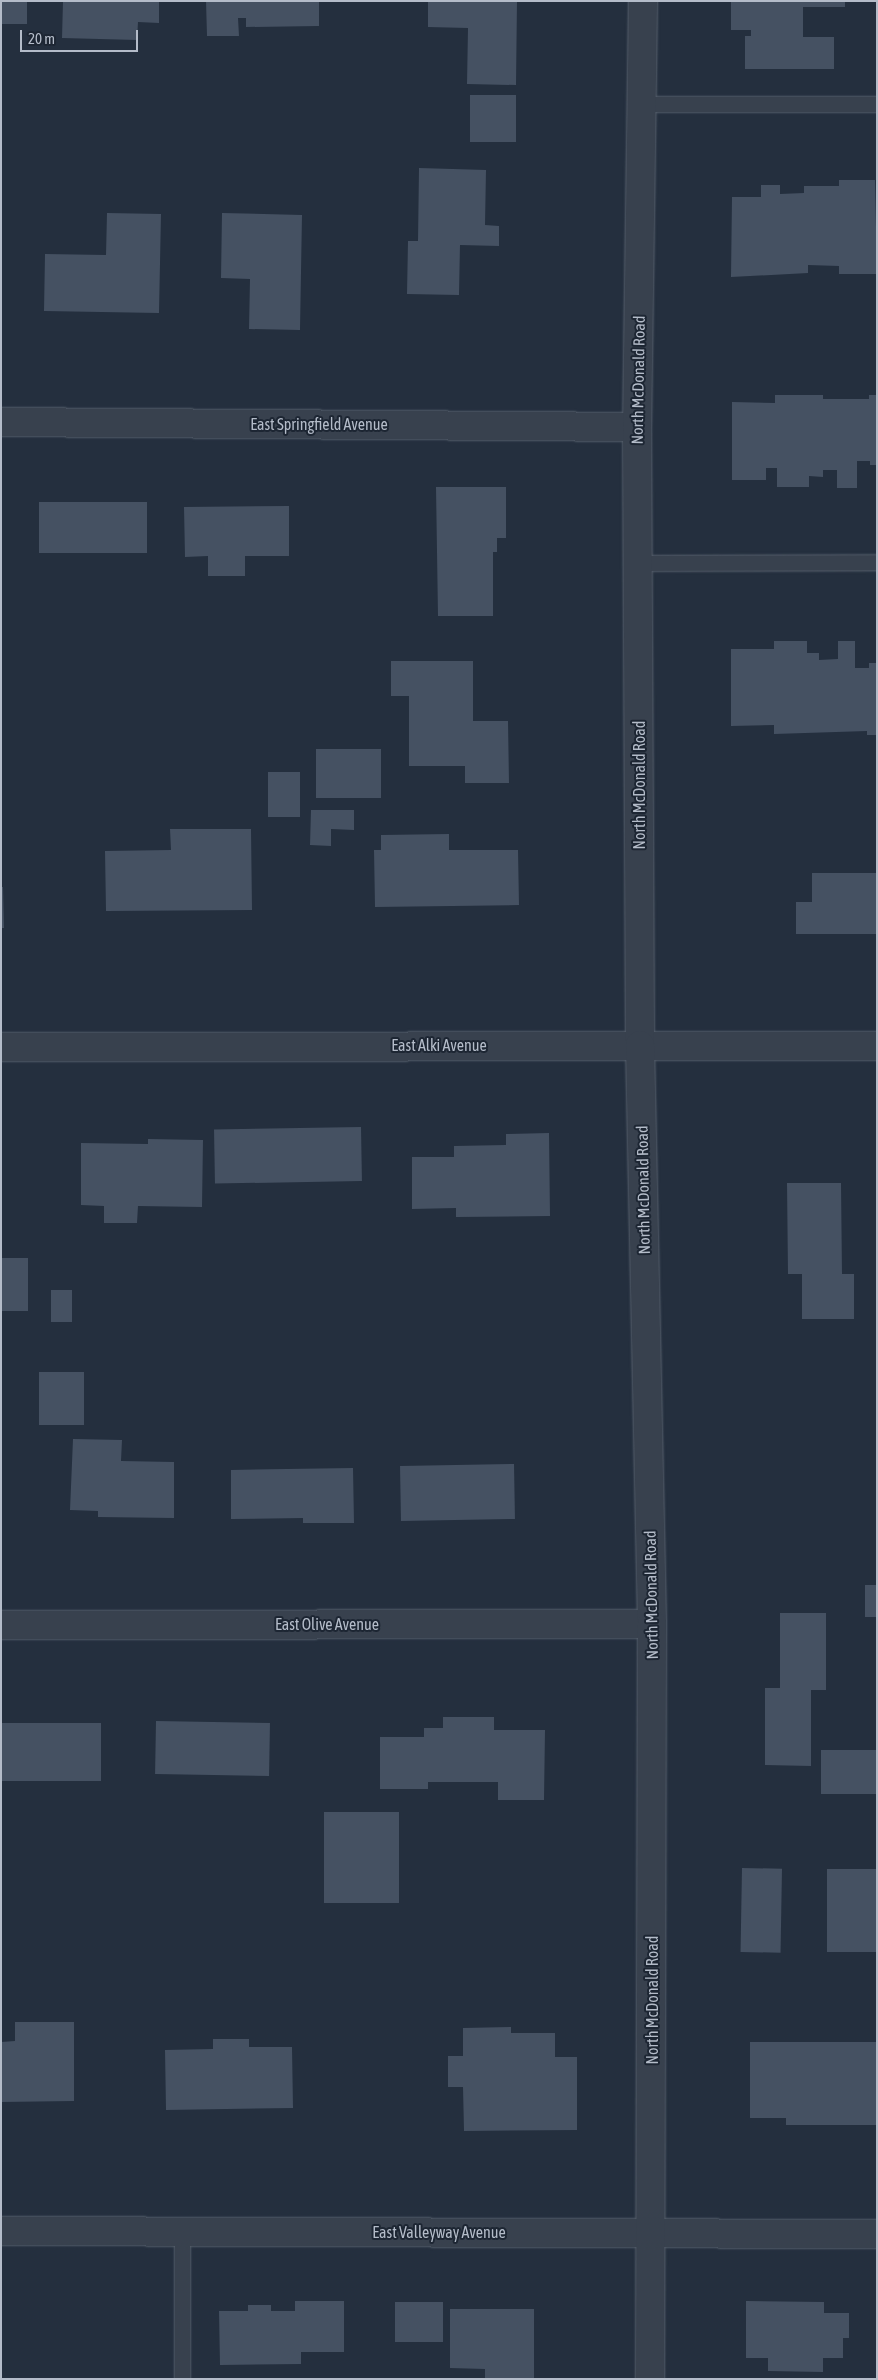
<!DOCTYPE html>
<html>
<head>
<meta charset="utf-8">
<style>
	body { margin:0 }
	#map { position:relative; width:878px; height:2380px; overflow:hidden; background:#242f3e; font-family:"Asap Condensed",sans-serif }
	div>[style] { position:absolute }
	.building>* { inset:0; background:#455162; transform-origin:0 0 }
	.roads { filter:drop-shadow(0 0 1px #565f6c) drop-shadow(0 0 1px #565f6c) }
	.service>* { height:15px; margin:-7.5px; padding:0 7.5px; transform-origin:7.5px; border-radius:7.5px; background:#38414e }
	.minor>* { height:28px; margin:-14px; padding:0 14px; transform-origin:14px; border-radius:14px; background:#38414e }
	.tertiary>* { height:28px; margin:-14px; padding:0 14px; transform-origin:14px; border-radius:14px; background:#38414e }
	span { translate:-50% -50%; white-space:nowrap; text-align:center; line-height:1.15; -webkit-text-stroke:4px #1d2633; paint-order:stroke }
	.street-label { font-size:16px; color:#b4bcc9 }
	.frame { position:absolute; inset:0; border:2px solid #b4bcc9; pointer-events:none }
	.scale { position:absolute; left:20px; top:30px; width:118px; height:22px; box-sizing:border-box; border:2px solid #b4bcc9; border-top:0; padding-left:6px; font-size:15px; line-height:18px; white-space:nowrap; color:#b4bcc9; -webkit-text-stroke:4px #1d2633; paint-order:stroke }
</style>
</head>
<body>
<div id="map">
	<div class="building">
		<div style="left:1px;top:1px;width:26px;height:23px"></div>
		<div style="clip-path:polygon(63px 1px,159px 1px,159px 23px,138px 22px,137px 40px,62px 38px)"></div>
		<div style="clip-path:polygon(206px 1px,319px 1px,319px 26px,246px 27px,246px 18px,238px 18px,239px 36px,207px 36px)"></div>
		<div style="clip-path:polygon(428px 1px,517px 1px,516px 85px,467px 84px,468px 28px,428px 27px)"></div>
		<div style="clip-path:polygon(731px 1px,845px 1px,845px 7px,803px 7px,803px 37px,834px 37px,834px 69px,745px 69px,745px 36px,751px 36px,751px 30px,731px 30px)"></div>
		<div style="left:516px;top:95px;width:47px;height:46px;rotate:90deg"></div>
		<div style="clip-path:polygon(419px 168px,486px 170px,485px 225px,499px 226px,499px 246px,460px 245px,459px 295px,407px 294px,408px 241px,418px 241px)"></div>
		<div style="clip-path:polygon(839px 180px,875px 180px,877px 274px,839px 274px,839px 266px,808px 265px,808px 273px,731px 277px,732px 197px,761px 197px,761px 185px,780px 185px,780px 194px,804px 193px,804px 186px,839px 186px)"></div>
		<div style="clip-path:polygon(107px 213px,161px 214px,159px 313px,44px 311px,45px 254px,106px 255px)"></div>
		<div style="clip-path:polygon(222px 213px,302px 215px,300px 330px,249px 329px,250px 279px,221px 278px)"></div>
		<div style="clip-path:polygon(775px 395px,823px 395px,823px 399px,869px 399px,869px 395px,877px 395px,877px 465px,870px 465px,870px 461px,857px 461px,857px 488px,837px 488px,837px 470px,823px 470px,823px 477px,809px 476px,809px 487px,777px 487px,777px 468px,766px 468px,766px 480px,732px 480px,732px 402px,775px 403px)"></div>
		<div style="clip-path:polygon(436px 487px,506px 487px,506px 538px,497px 538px,497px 552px,493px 552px,493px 616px,438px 616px)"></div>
		<div style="left:147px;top:502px;width:51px;height:108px;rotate:90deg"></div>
		<div style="clip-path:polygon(289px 506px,289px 556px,245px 556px,245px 576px,208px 576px,208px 556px,185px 557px,184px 507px)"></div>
		<div style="clip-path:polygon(774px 641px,807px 641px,807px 653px,819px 653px,819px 660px,838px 659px,838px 641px,855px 641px,855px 668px,869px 668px,869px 663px,877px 663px,877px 735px,867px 735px,867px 731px,774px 734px,774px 725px,731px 726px,731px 649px,774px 649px)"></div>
		<div style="clip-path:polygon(391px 661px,473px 661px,473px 721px,508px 721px,509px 783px,465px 783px,465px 766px,409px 766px,409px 696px,391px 696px)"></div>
		<div style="left:381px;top:749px;width:49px;height:65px;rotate:90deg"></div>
		<div style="left:268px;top:772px;width:32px;height:45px"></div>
		<div style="clip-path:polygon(311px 810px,354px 810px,354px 830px,331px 829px,331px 846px,310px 845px)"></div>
		<div style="clip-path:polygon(170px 829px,251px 829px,252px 910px,106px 911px,105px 851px,171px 850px)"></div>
		<div style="clip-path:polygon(449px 834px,449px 850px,518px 850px,519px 905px,375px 907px,374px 850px,381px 850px,381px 835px)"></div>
		<div style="clip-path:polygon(812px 873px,877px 873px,877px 934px,796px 934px,796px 902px,812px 902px)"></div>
		<div style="clip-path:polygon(1px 887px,3px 887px,4px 928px,1px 928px)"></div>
		<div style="left:361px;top:1127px;width:54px;height:147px;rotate:89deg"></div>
		<div style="clip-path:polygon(549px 1133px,550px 1216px,456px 1217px,456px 1208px,412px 1209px,412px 1157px,454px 1157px,454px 1146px,506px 1145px,506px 1134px)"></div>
		<div style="clip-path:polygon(148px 1139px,203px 1140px,202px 1207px,138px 1206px,137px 1223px,104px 1223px,104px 1206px,81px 1205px,81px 1143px,148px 1144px)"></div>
		<div style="clip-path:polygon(787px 1183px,841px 1183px,842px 1274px,854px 1274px,854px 1319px,802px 1319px,802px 1274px,788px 1274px)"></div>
		<div style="left:1px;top:1258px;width:27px;height:53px"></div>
		<div style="left:51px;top:1290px;width:21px;height:32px"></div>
		<div style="left:39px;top:1372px;width:45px;height:53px"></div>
		<div style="clip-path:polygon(73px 1439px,122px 1440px,121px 1461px,174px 1462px,174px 1518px,98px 1517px,98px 1511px,70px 1510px)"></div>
		<div style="left:514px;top:1464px;width:55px;height:114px;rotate:89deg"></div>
		<div style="clip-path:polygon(353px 1468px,354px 1523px,303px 1523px,303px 1518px,231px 1519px,231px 1470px)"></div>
		<div style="left:865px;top:1585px;width:12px;height:32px"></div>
		<div style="clip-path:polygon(780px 1613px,826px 1613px,826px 1690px,811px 1690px,811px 1766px,765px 1765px,765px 1688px,780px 1688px)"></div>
		<div style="clip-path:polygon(443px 1717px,494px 1717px,494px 1730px,545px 1730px,544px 1800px,498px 1800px,498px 1782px,428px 1782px,428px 1789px,380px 1789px,380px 1737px,424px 1737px,424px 1728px,443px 1728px)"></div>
		<div style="left:156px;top:1721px;width:114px;height:53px;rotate:1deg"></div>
		<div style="left:101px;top:1723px;width:58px;height:100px;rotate:90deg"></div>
		<div style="left:821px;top:1750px;width:56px;height:44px"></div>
		<div style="left:324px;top:1812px;width:75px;height:91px"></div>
		<div style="left:742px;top:1868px;width:40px;height:84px;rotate:1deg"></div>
		<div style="left:827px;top:1869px;width:50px;height:83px"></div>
		<div style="clip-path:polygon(15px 2022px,74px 2022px,74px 2101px,1px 2102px,1px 2042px,15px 2041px)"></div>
		<div style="clip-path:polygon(511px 2027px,511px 2033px,555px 2033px,555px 2057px,577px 2057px,577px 2130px,464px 2131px,463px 2087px,448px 2087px,448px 2056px,463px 2056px,463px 2028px)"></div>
		<div style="clip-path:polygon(213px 2039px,249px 2039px,249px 2047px,292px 2047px,293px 2108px,166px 2110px,165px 2050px,213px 2049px)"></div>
		<div style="clip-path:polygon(750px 2042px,877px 2042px,877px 2125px,786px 2125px,786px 2118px,750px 2118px)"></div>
		<div style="clip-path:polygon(295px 2301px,344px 2301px,344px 2352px,301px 2352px,301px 2364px,220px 2365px,219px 2311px,248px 2311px,248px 2305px,271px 2305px,271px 2311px,295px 2311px)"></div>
		<div style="clip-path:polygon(746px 2301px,824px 2302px,824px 2313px,849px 2313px,849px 2338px,843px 2338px,843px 2358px,823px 2358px,823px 2372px,768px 2371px,768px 2358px,746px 2358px)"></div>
		<div style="left:395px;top:2302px;width:48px;height:40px"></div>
		<div style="clip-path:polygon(450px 2309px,534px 2309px,534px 2379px,485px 2379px,485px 2369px,450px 2368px)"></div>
	</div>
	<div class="roads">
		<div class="service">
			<div style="left:642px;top:104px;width:235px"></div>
			<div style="left:638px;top:563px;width:239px;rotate:-0.2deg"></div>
			<div style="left:182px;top:2231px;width:148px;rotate:90deg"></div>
		</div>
		<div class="minor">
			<div style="left:1px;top:422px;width:636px;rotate:0.45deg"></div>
			<div style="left:1px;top:1047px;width:876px;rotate:-0.07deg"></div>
			<div style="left:1px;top:1625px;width:651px;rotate:-0.09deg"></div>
			<div style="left:1px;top:2231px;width:876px;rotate:0.2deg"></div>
		</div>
		<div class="tertiary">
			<div style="left:643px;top:1px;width:426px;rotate:90.8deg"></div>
			<div style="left:637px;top:427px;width:618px;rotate:89.72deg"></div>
			<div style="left:640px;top:1045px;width:579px;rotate:88.81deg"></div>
			<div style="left:652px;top:1624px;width:755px;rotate:90.15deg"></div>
		</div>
	</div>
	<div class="street-label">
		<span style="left:638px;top:380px;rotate:-89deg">North McDonald Road</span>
		<span style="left:319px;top:424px">East Springfield Avenue</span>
		<span style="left:639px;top:785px;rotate:-90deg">North McDonald Road</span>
		<span style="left:439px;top:1045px">East Alki Avenue</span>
		<span style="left:643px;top:1190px;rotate:-91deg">North McDonald Road</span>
		<span style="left:651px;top:1595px;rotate:-91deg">North McDonald Road</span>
		<span style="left:327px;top:1624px">East Olive Avenue</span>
		<span style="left:652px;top:2000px;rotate:-90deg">North McDonald Road</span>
		<span style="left:439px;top:2232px">East Valleyway Avenue</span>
	</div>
	<div class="frame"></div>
	<div class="scale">20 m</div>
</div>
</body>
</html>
